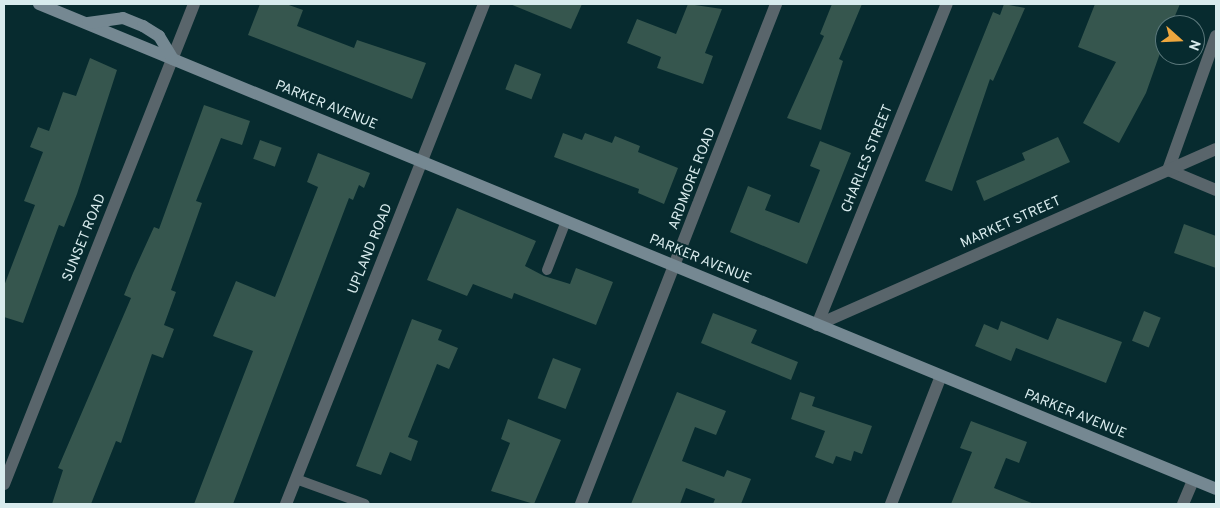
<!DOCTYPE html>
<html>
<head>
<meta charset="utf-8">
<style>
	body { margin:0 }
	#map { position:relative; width:1220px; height:508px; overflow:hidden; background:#072b2f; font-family:Overpass,sans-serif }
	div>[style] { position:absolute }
	.building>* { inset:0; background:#36564e; transform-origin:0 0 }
	.lane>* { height:10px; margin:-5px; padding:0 5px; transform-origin:5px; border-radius:5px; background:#59656b }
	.street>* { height:12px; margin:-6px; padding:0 6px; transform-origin:6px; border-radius:6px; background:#59656b }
	.secondary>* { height:12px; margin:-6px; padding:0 6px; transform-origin:6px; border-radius:6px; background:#758892 }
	span { translate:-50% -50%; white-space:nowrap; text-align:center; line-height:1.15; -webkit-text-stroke:4px #072b2f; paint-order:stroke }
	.street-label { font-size:14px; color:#d8ebed }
	.frame { position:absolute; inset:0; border:5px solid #d8ebed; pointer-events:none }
	.north { position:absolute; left:1155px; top:15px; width:50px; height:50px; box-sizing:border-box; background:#072b2f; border:1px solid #5b787b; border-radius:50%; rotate:110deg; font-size:14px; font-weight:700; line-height:20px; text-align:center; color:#d8ebed }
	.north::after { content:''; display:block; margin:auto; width:18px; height:22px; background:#efa73e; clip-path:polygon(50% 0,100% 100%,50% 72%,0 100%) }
</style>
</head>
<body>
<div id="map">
	<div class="building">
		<div style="clip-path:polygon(260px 4px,286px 4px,303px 10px,297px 26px,354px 48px,357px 40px,426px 63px,412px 99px,248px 35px)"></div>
		<div style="clip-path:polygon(510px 4px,582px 4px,571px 29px)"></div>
		<div style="clip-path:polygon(688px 4px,722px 9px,705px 53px,713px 56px,703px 84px,657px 68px,661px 57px,627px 43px,637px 19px,676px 34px)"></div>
		<div style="clip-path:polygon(832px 4px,862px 4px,839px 59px,843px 61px,821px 130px,787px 118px,824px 36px,820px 34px)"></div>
		<div style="clip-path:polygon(1004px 4px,1025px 8px,993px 81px,990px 79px,952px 191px,925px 181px,993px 12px,1000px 15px)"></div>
		<div style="clip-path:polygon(1095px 4px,1180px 4px,1171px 25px,1165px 25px,1165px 39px,1146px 93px,1119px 143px,1083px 123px,1116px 62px,1078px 47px)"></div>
		<div style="clip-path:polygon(90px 58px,117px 70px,77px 194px,64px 227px,59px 225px,23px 323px,4px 317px,4px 286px,35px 205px,24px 201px,43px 152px,30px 147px,38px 127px,49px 131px,63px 92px,76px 96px)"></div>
		<div style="left:515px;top:64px;width:28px;height:27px;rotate:21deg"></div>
		<div style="clip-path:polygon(204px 105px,250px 121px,242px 145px,221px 138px,196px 201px,202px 203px,171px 290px,176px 292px,164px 325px,174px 329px,163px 358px,152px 354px,121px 443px,116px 441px,91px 504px,52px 504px,63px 470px,58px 468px,131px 298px,124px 295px,133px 273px,154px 227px,159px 229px)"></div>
		<div style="clip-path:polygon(563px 133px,582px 140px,585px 133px,612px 143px,615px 136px,640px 146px,638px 152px,678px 168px,664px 204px,638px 193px,639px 189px,554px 157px)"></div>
		<div style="clip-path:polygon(1058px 137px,1070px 162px,984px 201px,976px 181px,1025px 160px,1022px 153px)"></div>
		<div style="left:260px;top:140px;width:23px;height:20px;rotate:20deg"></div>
		<div style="clip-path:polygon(820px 141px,851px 153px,807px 264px,730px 232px,748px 186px,771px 195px,765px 210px,799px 223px,820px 170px,810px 166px)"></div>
		<div style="clip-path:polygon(318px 153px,370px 173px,364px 188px,359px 185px,353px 200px,349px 198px,233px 504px,194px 504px,253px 351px,213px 336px,236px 281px,275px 297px,318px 187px,307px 182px)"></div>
		<div style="clip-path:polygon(457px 208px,536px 241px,525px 266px,544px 276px,570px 284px,576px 268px,613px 282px,596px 325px,514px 293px,512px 299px,473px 284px,467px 296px,427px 280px)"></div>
		<div style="clip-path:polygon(1184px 224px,1216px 236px,1216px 268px,1174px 253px)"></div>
		<div style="left:1144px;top:311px;width:18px;height:32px;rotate:22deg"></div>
		<div style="clip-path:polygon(713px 313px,757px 330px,751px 343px,798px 362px,791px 380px,701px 343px)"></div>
		<div style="clip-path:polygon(1057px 318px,1122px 342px,1106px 383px,1016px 348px,1011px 361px,975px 346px,984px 324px,998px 330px,1001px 321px,1048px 340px)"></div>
		<div style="clip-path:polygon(412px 319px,442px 330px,438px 340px,458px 348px,449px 369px,437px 364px,408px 437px,418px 441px,411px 461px,390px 452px,381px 475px,356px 466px)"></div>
		<div style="left:553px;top:358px;width:30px;height:43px;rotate:21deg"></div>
		<div style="clip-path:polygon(677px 392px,726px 411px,716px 435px,695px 427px,682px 461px,724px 477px,727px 470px,751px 479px,741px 504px,713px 504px,715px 499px,686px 488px,680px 504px,631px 504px)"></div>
		<div style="clip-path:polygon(800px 392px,815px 397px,812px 406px,872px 426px,862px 454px,854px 451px,851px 461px,836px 456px,833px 464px,815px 457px,825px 431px,791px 419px)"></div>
		<div style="clip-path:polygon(508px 419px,561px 440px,534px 504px,491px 491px,510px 443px,501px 439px)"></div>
		<div style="clip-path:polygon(971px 421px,1027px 442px,1019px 463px,1006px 458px,994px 488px,1034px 504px,951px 504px,972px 452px,960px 448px)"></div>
	</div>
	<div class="lane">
		<div style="left:547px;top:270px;width:53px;rotate:-68.8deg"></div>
		<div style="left:296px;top:479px;width:73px;rotate:19.9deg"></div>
	</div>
	<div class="street">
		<div style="left:1216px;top:36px;width:142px;rotate:109.7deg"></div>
		<div style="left:1168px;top:170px;width:52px;rotate:22.6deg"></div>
		<div style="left:817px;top:325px;width:436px;rotate:-23.8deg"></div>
		<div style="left:817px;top:325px;width:346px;rotate:-68deg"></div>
		<div style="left:4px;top:484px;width:516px;rotate:-68.4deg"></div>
		<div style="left:286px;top:504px;width:538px;rotate:-68.4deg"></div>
		<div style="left:581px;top:504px;width:537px;rotate:-68.69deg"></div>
		<div style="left:891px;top:504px;width:137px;rotate:-68.7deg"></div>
		<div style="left:1183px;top:504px;width:26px;rotate:-67deg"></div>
	</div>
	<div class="secondary">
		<div style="left:39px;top:4px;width:1273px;rotate:22.39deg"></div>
		<div style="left:88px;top:23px;width:35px;rotate:-8deg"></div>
		<div style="left:123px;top:18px;width:22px;rotate:22deg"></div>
		<div style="left:143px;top:26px;width:19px;rotate:32deg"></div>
		<div style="left:159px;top:36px;width:27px;rotate:59deg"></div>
	</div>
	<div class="street-label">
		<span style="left:326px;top:106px;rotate:22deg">PARKER AVENUE</span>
		<span style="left:868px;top:159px;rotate:-68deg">CHARLES STREET</span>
		<span style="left:693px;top:179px;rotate:-69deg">ARDMORE ROAD</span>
		<span style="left:1011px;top:223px;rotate:-24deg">MARKET STREET</span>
		<span style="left:85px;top:238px;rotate:-68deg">SUNSET ROAD</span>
		<span style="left:371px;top:249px;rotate:-68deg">UPLAND ROAD</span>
		<span style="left:700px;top:260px;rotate:22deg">PARKER AVENUE</span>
		<span style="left:1075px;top:415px;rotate:22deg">PARKER AVENUE</span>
	</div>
	<div class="frame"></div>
	<div class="north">N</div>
</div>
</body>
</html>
